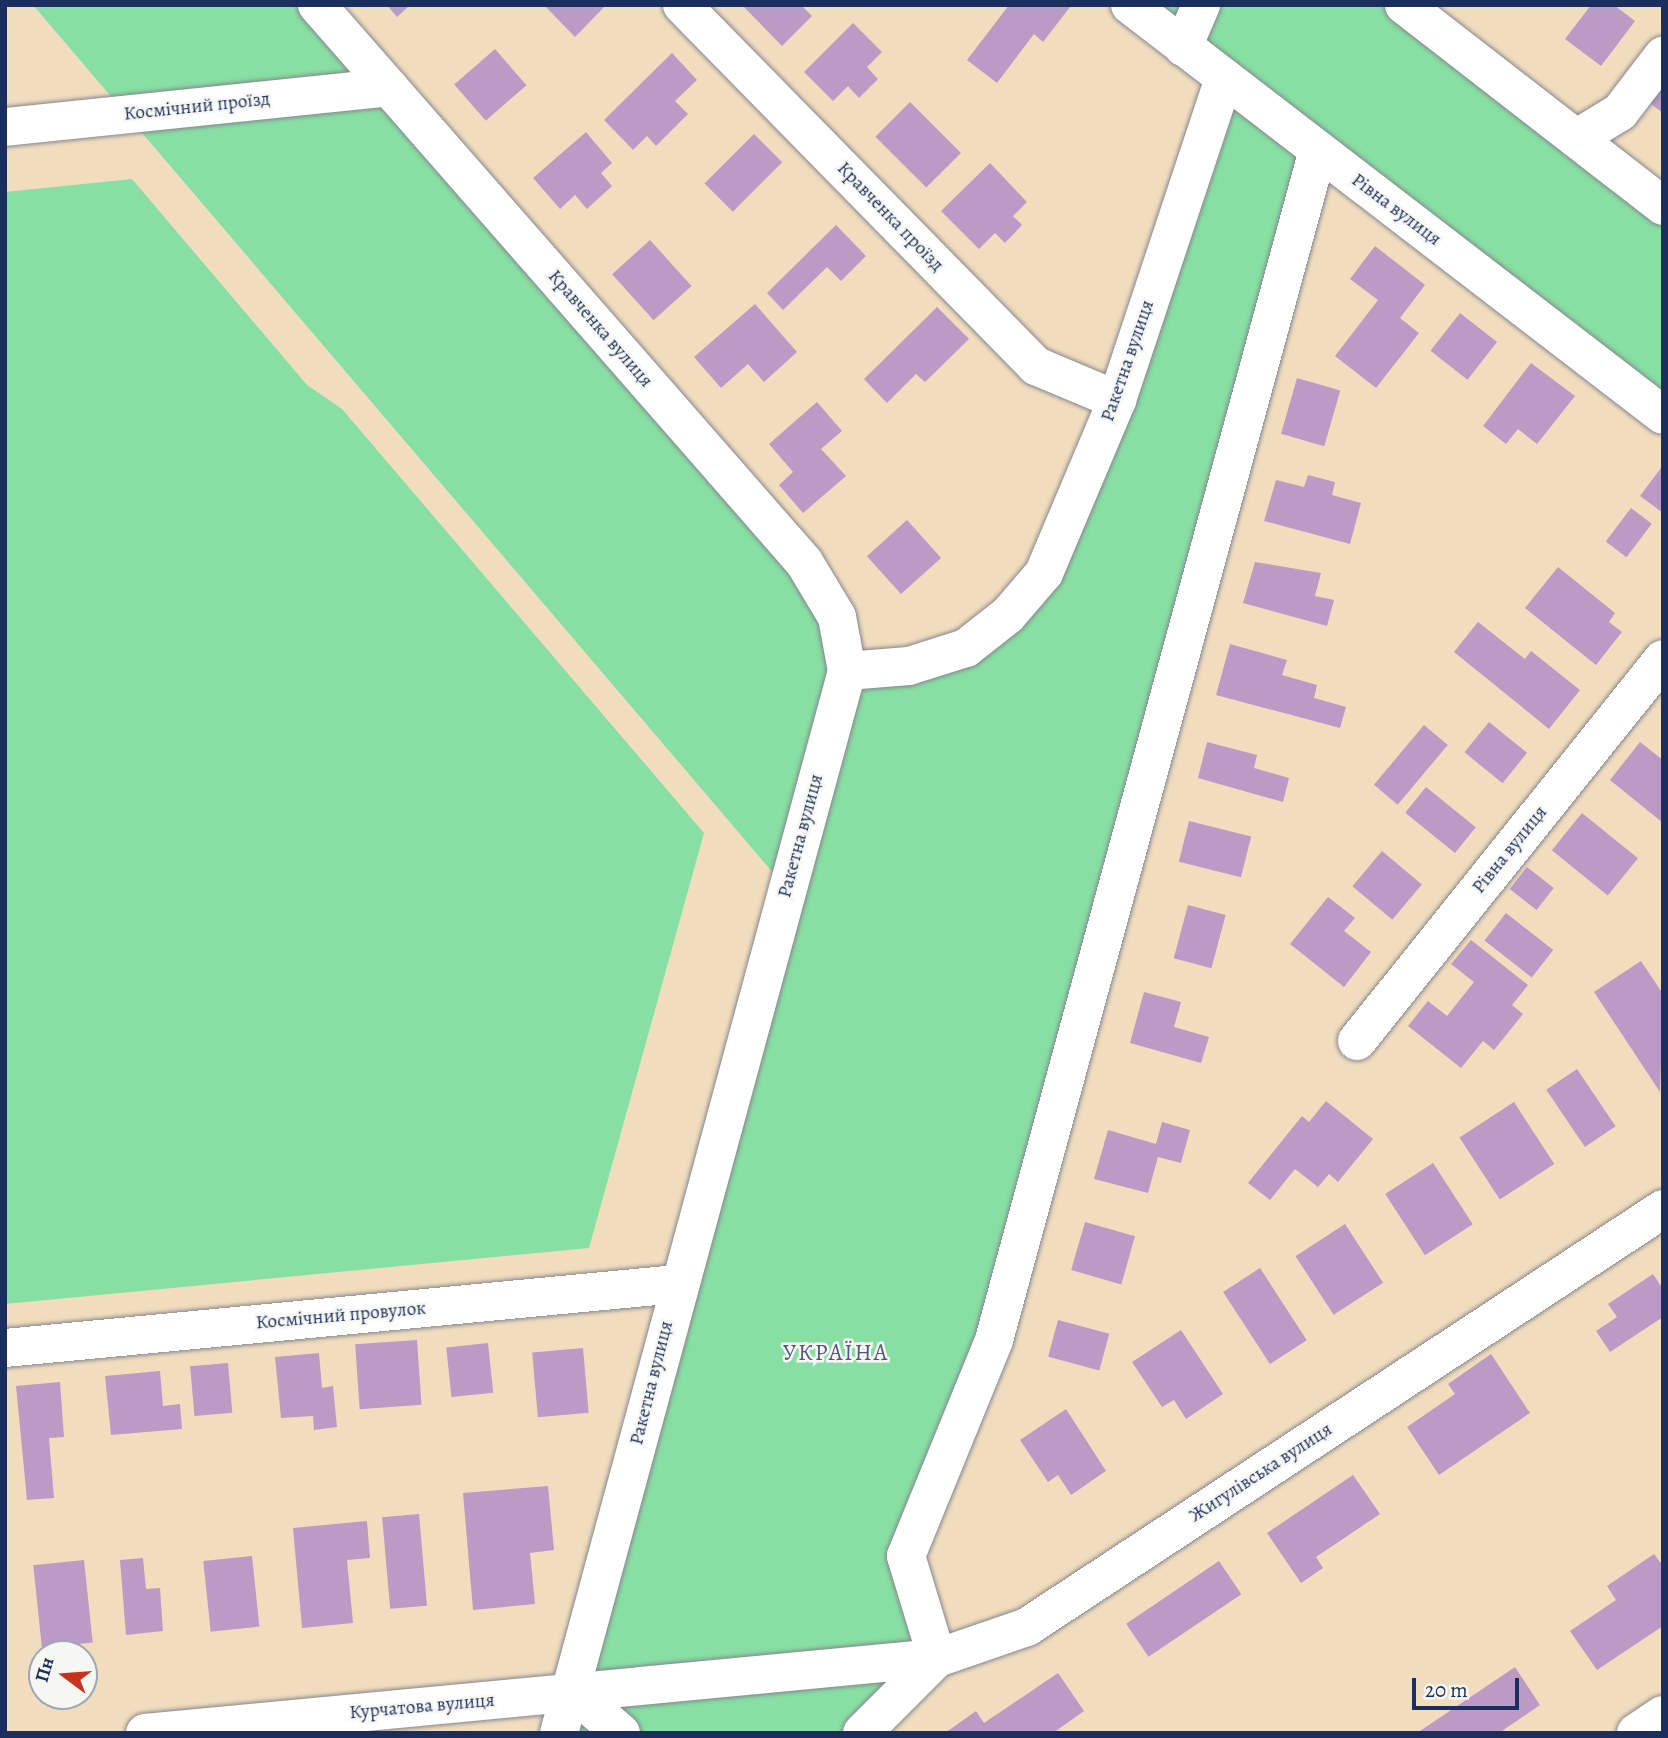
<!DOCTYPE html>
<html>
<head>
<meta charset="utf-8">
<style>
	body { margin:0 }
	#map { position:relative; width:1668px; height:1738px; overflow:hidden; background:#f1ddbe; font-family:Alegreya,serif }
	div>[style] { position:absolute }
	.green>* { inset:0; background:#87dfa3 }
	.building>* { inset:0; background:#bb9ac5; transform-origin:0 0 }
	.roads { filter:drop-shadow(0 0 2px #86868e) drop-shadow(0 0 2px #86868e) }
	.minor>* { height:38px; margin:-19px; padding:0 19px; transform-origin:19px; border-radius:19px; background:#fff }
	span { translate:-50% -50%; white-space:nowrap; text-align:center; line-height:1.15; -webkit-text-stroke:5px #f6f6f2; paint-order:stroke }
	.street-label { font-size:19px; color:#1b2f5e }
	.quarter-label { font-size:23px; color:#535482; letter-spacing:2px }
	.frame { position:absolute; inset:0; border:7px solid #1b2f5e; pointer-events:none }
	.north { position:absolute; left:28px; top:1640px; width:70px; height:70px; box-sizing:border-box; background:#f6f6f2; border:2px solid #9ea6b7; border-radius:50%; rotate:286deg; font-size:19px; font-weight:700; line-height:28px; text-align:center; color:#1b2f5e }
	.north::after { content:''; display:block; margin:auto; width:24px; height:32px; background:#c8321e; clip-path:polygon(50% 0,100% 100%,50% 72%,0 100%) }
	.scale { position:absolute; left:1412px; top:1678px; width:107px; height:32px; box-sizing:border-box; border:4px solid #1b2f5e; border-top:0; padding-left:9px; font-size:21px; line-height:24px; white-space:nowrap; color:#1b2f5e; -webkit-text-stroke:5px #f6f6f2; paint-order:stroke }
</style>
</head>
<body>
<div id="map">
	<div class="green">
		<div style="clip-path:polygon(33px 5px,295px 5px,788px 569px,821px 626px,833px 681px,1017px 624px,1235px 77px,1142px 5px,1388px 5px,1663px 221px,1663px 402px,1311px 134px,984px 1328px,891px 1556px,921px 1654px,842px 1733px,575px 1733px,798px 902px)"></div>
		<div style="clip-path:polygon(132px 179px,307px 385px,342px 409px,704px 833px,589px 1248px,5px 1304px,5px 192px)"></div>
	</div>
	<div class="building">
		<div style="clip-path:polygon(387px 5px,410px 5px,397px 17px)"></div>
		<div style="clip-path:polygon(544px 5px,606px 5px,575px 37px)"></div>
		<div style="clip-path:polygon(742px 5px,801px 5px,812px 16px,782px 46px)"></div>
		<div style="clip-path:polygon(1009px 5px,1070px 7px,1043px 42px,1034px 34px,997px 83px,967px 60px)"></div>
		<div style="clip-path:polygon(1591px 5px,1614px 5px,1635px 21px,1601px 66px,1565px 39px)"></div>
		<div style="clip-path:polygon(853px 23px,882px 52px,867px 67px,878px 79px,859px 98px,848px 86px,833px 101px,804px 72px)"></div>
		<div style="left:495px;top:49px;width:48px;height:54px;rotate:49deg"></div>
		<div style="clip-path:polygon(672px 53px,697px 80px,675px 101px,688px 114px,656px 146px,647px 136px,633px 150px,604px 120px)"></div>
		<div style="clip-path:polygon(1663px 73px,1663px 113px,1643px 98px)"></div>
		<div style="left:910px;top:102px;width:72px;height:49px;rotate:45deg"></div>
		<div style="clip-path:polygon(586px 132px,612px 163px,601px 173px,612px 186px,587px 209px,575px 195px,560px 209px,533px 178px)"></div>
		<div style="left:754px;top:134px;width:40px;height:70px;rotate:45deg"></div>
		<div style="clip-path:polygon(990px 163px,1027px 202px,1013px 216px,1022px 225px,1005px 243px,995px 233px,979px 249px,941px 211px)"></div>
		<div style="clip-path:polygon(836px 225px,866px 256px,841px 281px,827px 267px,783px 310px,767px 293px)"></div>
		<div style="left:650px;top:240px;width:62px;height:51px;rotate:48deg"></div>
		<div style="clip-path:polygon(1375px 246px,1425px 285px,1400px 318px,1419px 333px,1376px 388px,1335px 356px,1378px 300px,1350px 279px)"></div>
		<div style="clip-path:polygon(755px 304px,797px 352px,764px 382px,748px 364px,721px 388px,694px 357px)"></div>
		<div style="clip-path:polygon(937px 307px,969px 339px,925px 382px,916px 374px,887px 403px,864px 379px)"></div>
		<div style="left:1460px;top:313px;width:47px;height:48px;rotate:38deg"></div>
		<div style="clip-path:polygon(1531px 363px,1575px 396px,1537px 444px,1518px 429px,1506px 444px,1483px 426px)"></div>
		<div style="left:1297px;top:378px;width:45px;height:58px;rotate:16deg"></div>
		<div style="clip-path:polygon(817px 402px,842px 431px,821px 449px,846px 476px,803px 513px,779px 485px,793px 472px,769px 444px)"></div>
		<div style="clip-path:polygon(1661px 468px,1663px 469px,1663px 513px,1640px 496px)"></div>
		<div style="clip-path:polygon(1308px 475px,1335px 482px,1332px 495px,1361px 503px,1350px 544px,1264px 521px,1276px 480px,1304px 487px)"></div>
		<div style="left:1631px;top:508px;width:26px;height:42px;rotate:37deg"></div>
		<div style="left:907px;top:520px;width:51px;height:54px;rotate:48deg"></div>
		<div style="clip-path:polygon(1255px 562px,1321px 573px,1315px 596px,1334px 600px,1327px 626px,1243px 603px)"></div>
		<div style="clip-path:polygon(1558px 567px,1615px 613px,1609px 622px,1622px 632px,1596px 665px,1525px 608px)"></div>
		<div style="clip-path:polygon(1478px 622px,1525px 659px,1531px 651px,1580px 690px,1549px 729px,1454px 652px)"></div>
		<div style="clip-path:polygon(1230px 644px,1287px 660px,1282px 675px,1317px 685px,1314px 698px,1346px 707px,1340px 728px,1216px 695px)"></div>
		<div style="left:1489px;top:722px;width:49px;height:39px;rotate:39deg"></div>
		<div style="left:1424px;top:725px;width:31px;height:78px;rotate:40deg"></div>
		<div style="clip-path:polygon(1207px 742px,1257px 755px,1254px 768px,1289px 778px,1283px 802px,1198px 778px)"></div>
		<div style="clip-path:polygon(1640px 742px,1663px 760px,1663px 823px,1610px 780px)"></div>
		<div style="left:1426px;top:787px;width:64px;height:33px;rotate:39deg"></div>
		<div style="left:1582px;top:813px;width:72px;height:48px;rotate:39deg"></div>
		<div style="left:1189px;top:821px;width:64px;height:42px;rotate:14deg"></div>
		<div style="left:1382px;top:851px;width:52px;height:46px;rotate:40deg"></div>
		<div style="left:1527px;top:867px;width:34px;height:28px;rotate:38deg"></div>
		<div style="clip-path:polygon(1328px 897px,1355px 918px,1344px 931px,1371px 952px,1344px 987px,1290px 944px)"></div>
		<div style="left:1188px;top:905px;width:39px;height:55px;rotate:15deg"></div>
		<div style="left:1506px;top:913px;width:60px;height:35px;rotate:38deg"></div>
		<div style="clip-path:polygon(1471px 940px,1528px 985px,1512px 1005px,1523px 1014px,1494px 1050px,1483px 1041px,1461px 1068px,1408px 1026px,1428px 1001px,1447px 1016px,1474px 982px,1451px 964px)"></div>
		<div style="clip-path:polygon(1641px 961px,1663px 994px,1660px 1092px,1594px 992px)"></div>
		<div style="clip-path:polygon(1144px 992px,1181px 1002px,1174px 1027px,1209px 1037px,1201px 1063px,1130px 1043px)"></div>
		<div style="left:1577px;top:1069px;width:69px;height:37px;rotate:56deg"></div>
		<div style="clip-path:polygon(1326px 1101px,1373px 1139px,1338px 1182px,1329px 1174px,1318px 1187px,1295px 1169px,1270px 1200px,1248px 1183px,1302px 1116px,1309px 1122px)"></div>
		<div style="left:1514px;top:1102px;width:74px;height:65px;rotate:57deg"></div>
		<div style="clip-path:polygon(1162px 1122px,1190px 1130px,1181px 1163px,1158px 1157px,1148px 1193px,1094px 1179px,1108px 1130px,1156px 1144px)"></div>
		<div style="left:1433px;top:1163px;width:73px;height:57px;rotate:57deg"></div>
		<div style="left:1085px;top:1222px;width:52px;height:50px;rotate:16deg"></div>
		<div style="left:1345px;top:1224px;width:70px;height:59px;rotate:57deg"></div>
		<div style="left:1260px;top:1268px;width:86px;height:44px;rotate:57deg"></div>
		<div style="clip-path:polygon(1653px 1274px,1663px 1289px,1663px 1317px,1610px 1352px,1596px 1331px,1617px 1317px,1608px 1304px)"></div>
		<div style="left:1058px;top:1320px;width:53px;height:38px;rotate:15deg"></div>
		<div style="clip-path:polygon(1181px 1330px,1223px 1394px,1186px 1419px,1174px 1400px,1162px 1407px,1132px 1362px)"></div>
		<div style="left:417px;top:1340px;width:65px;height:62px;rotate:86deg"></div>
		<div style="left:488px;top:1343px;width:50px;height:42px;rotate:84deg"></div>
		<div style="left:583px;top:1348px;width:65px;height:51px;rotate:85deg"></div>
		<div style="clip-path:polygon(319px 1353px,322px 1388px,333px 1386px,337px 1427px,314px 1430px,313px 1416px,281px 1418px,275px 1357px)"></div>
		<div style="clip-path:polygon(1491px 1354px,1530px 1413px,1439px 1475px,1407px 1427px,1455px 1394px,1448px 1384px)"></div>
		<div style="left:228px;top:1363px;width:50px;height:38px;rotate:85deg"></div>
		<div style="clip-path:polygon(160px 1371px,163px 1406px,180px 1404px,182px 1429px,111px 1435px,105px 1376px)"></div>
		<div style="clip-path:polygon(60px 1382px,64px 1437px,49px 1438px,54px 1498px,27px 1500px,16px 1386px)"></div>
		<div style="clip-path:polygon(1066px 1409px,1106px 1471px,1071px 1495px,1058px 1475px,1048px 1482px,1020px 1440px)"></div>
		<div style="clip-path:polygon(1353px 1475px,1380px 1514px,1316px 1557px,1323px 1568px,1301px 1583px,1267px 1533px)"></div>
		<div style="clip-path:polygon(548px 1486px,554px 1550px,530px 1553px,535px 1604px,473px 1610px,463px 1493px)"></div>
		<div style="left:419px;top:1514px;width:92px;height:37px;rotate:85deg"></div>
		<div style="clip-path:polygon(367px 1521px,370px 1558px,347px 1560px,353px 1623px,302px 1628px,293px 1528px)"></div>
		<div style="clip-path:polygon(1654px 1554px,1663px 1566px,1663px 1626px,1597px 1670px,1570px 1631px,1616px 1600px,1607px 1586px)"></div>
		<div style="left:252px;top:1556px;width:71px;height:49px;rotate:84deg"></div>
		<div style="clip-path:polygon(143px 1558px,146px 1589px,160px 1588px,163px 1631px,126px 1635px,120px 1560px)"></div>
		<div style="left:84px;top:1560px;width:83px;height:51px;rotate:84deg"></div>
		<div style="left:1219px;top:1561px;width:40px;height:112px;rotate:56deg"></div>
		<div style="clip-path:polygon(1515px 1667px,1540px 1705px,1499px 1733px,1417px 1733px)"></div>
		<div style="clip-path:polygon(1058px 1673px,1084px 1711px,1053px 1733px,945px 1733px,976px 1711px,984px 1723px)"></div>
	</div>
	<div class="roads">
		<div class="minor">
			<div style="left:317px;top:5px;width:740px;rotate:48.84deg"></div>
			<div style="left:804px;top:562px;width:64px;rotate:59deg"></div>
			<div style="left:837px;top:617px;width:55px;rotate:79.5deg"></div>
			<div style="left:847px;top:671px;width:1100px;rotate:105.17deg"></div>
			<div style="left:682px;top:5px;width:506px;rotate:45.56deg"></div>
			<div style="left:1036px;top:366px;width:88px;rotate:22.8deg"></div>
			<div style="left:1130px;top:5px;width:672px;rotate:37.57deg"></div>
			<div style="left:1404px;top:5px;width:328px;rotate:37.8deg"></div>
			<div style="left:1183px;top:47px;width:46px;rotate:-66.8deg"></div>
			<div style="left:5px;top:127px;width:386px;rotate:-5.9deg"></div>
			<div style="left:1579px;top:137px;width:48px;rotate:-31.4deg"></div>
			<div style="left:1620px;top:112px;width:71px;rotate:-52.5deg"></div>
			<div style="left:847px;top:671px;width:62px;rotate:-4.6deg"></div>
			<div style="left:909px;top:666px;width:60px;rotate:-17.5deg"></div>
			<div style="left:966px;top:648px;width:53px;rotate:-38.2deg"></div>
			<div style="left:1008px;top:615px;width:55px;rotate:-49.4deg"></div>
			<div style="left:1044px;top:573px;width:188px;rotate:-67.1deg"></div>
			<div style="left:1117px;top:400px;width:339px;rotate:-71.6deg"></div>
			<div style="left:1357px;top:1041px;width:489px;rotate:-51.3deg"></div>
			<div style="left:5px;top:1348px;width:675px;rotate:-5.44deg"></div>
			<div style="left:937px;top:1658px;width:107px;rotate:-106.9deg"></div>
			<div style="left:906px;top:1556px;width:233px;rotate:-67.8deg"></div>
			<div style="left:994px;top:1340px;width:1233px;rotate:-74.77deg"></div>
			<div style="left:573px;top:1692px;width:63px;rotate:40.5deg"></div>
			<div style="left:145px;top:1733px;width:796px;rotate:-5.41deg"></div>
			<div style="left:862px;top:1733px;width:106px;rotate:-45deg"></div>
			<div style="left:937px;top:1658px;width:95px;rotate:-19deg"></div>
			<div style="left:1027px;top:1627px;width:761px;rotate:-33.31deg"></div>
			<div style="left:1636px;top:1733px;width:32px;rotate:-34deg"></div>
		</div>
	</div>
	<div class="street-label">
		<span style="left:197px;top:107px;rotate:-6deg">Космічний проїзд</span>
		<span style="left:1396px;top:210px;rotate:37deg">Рівна вулиця</span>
		<span style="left:890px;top:217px;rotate:46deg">Кравченка проїзд</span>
		<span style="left:600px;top:329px;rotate:49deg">Кравченка вулиця</span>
		<span style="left:1128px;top:361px;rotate:-71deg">Ракетна вулиця</span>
		<span style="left:801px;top:836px;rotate:-75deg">Ракетна вулиця</span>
		<span style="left:1510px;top:850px;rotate:-51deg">Рівна вулиця</span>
		<span style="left:341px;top:1316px;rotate:-5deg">Космічний провулок</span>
		<span style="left:652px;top:1383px;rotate:-76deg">Ракетна вулиця</span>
		<span style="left:1261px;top:1473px;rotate:-33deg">Жигулівська вулиця</span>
		<span style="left:422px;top:1707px;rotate:-5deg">Курчатова вулиця</span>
	</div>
	<div class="quarter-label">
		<span style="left:836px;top:1353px">УКРАЇНА</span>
	</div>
	<div class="frame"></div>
	<div class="north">Пн</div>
	<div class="scale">20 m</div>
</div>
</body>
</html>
